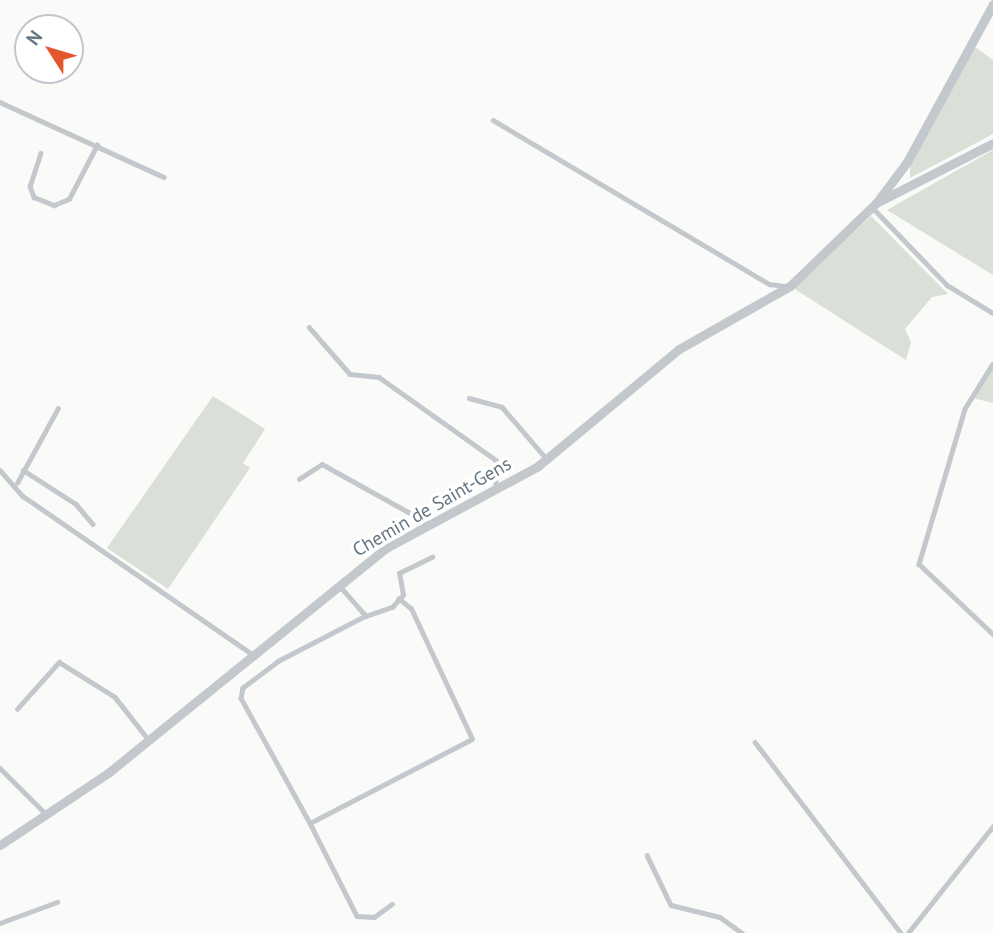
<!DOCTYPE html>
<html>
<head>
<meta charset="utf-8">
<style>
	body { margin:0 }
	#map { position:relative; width:993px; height:933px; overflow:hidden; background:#fafaf8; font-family:"PT Sans",sans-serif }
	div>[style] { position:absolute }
	.green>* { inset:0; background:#dadfd7 }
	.lane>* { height:4.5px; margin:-2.25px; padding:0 2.25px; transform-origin:2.25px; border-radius:2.25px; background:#c3c8cc }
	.street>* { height:9px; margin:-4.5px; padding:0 4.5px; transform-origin:4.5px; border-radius:4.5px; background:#c3c8cc }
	span { translate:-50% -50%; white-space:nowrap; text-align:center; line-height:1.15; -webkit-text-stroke:7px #fff; paint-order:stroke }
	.street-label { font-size:19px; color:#657683 }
	.north { position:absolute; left:14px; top:14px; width:70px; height:70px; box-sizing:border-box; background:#fff; border:2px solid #c1c8cd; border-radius:50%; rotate:307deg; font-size:19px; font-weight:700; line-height:28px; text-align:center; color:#657683 }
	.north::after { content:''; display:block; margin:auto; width:24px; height:32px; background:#e4572e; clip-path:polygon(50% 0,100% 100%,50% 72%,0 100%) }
</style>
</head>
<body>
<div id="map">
	<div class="green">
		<div style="clip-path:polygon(975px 47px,993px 60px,993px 134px,910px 178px,910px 166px)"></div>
		<div style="clip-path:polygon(993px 150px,993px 275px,887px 210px)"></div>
		<div style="clip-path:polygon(871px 216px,948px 294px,932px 297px,905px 329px,911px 342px,906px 360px,793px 288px)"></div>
		<div style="clip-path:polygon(993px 368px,993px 403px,973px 398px)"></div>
		<div style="clip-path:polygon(213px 396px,265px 429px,243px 463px,250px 468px,168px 589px,107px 548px)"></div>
	</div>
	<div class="lane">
		<div style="left:0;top:102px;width:180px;rotate:24.6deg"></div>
		<div style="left:493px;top:120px;width:321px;rotate:30.7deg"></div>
		<div style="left:769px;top:284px;width:17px;rotate:7deg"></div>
		<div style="left:41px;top:153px;width:35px;rotate:108deg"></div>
		<div style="left:30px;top:186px;width:12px;rotate:70deg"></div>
		<div style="left:34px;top:197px;width:22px;rotate:22deg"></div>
		<div style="left:54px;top:205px;width:16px;rotate:-22deg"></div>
		<div style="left:69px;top:199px;width:61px;rotate:-62.6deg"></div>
		<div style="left:873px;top:208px;width:107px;rotate:46.1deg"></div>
		<div style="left:947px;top:285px;width:54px;rotate:31.3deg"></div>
		<div style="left:309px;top:327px;width:62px;rotate:48.9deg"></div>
		<div style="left:350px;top:374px;width:29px;rotate:6deg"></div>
		<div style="left:379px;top:377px;width:143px;rotate:35.4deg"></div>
		<div style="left:496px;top:460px;width:27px;rotate:90deg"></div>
		<div style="left:993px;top:364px;width:53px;rotate:121.9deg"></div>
		<div style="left:965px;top:409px;width:162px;rotate:106.5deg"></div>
		<div style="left:919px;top:564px;width:102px;rotate:43.4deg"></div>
		<div style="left:469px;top:398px;width:34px;rotate:15deg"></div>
		<div style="left:502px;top:407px;width:67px;rotate:49.2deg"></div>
		<div style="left:0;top:470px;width:35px;rotate:49deg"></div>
		<div style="left:23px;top:496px;width:278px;rotate:34.6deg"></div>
		<div style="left:23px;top:470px;width:63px;rotate:32.7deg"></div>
		<div style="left:76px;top:504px;width:26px;rotate:50deg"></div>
		<div style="left:299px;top:479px;width:27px;rotate:-33deg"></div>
		<div style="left:322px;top:464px;width:121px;rotate:29.1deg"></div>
		<div style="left:17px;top:483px;width:85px;rotate:-61.3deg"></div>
		<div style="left:339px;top:585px;width:41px;rotate:48.9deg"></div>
		<div style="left:366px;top:616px;width:28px;rotate:-19deg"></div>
		<div style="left:392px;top:607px;width:16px;rotate:-47deg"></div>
		<div style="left:403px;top:595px;width:22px;rotate:-100deg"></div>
		<div style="left:399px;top:573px;width:37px;rotate:-26deg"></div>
		<div style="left:366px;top:616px;width:98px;rotate:152.7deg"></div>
		<div style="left:279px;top:661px;width:45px;rotate:143.1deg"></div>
		<div style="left:243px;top:688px;width:10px;rotate:101deg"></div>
		<div style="left:241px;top:698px;width:143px;rotate:61.1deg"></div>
		<div style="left:310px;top:823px;width:182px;rotate:-27.4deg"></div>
		<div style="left:472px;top:739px;width:144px;rotate:-115.1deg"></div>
		<div style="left:411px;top:609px;width:16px;rotate:-140deg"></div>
		<div style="left:17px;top:709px;width:63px;rotate:-48.2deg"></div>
		<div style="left:59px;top:662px;width:66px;rotate:32deg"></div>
		<div style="left:115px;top:697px;width:53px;rotate:51.8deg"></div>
		<div style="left:755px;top:742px;width:240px;rotate:52.6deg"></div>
		<div style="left:0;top:768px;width:65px;rotate:45deg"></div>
		<div style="left:310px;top:823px;width:104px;rotate:63.2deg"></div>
		<div style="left:357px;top:916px;width:17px;rotate:3deg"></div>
		<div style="left:374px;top:917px;width:22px;rotate:-36deg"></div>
		<div style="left:647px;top:855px;width:55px;rotate:64.4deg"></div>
		<div style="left:671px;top:905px;width:50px;rotate:13.8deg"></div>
		<div style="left:720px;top:917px;width:27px;rotate:36deg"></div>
		<div style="left:0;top:923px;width:61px;rotate:-20.2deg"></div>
		<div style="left:908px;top:933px;width:137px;rotate:-51.5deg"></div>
	</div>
	<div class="street">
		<div style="left:877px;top:202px;width:50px;rotate:-53.1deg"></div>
		<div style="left:907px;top:162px;width:180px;rotate:-61.4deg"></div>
		<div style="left:0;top:845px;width:130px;rotate:-33.7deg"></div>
		<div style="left:108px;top:773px;width:358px;rotate:-39deg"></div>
		<div style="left:386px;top:548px;width:173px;rotate:-28.3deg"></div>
		<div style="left:538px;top:466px;width:183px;rotate:-39.7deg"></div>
		<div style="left:679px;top:349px;width:128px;rotate:-29.6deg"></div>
		<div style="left:790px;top:286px;width:120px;rotate:-44deg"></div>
		<div style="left:876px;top:203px;width:131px;rotate:-27.1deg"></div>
	</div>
	<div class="street-label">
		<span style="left:432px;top:507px;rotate:-30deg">Chemin de Saint-Gens</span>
	</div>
	<div class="north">N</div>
</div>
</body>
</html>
